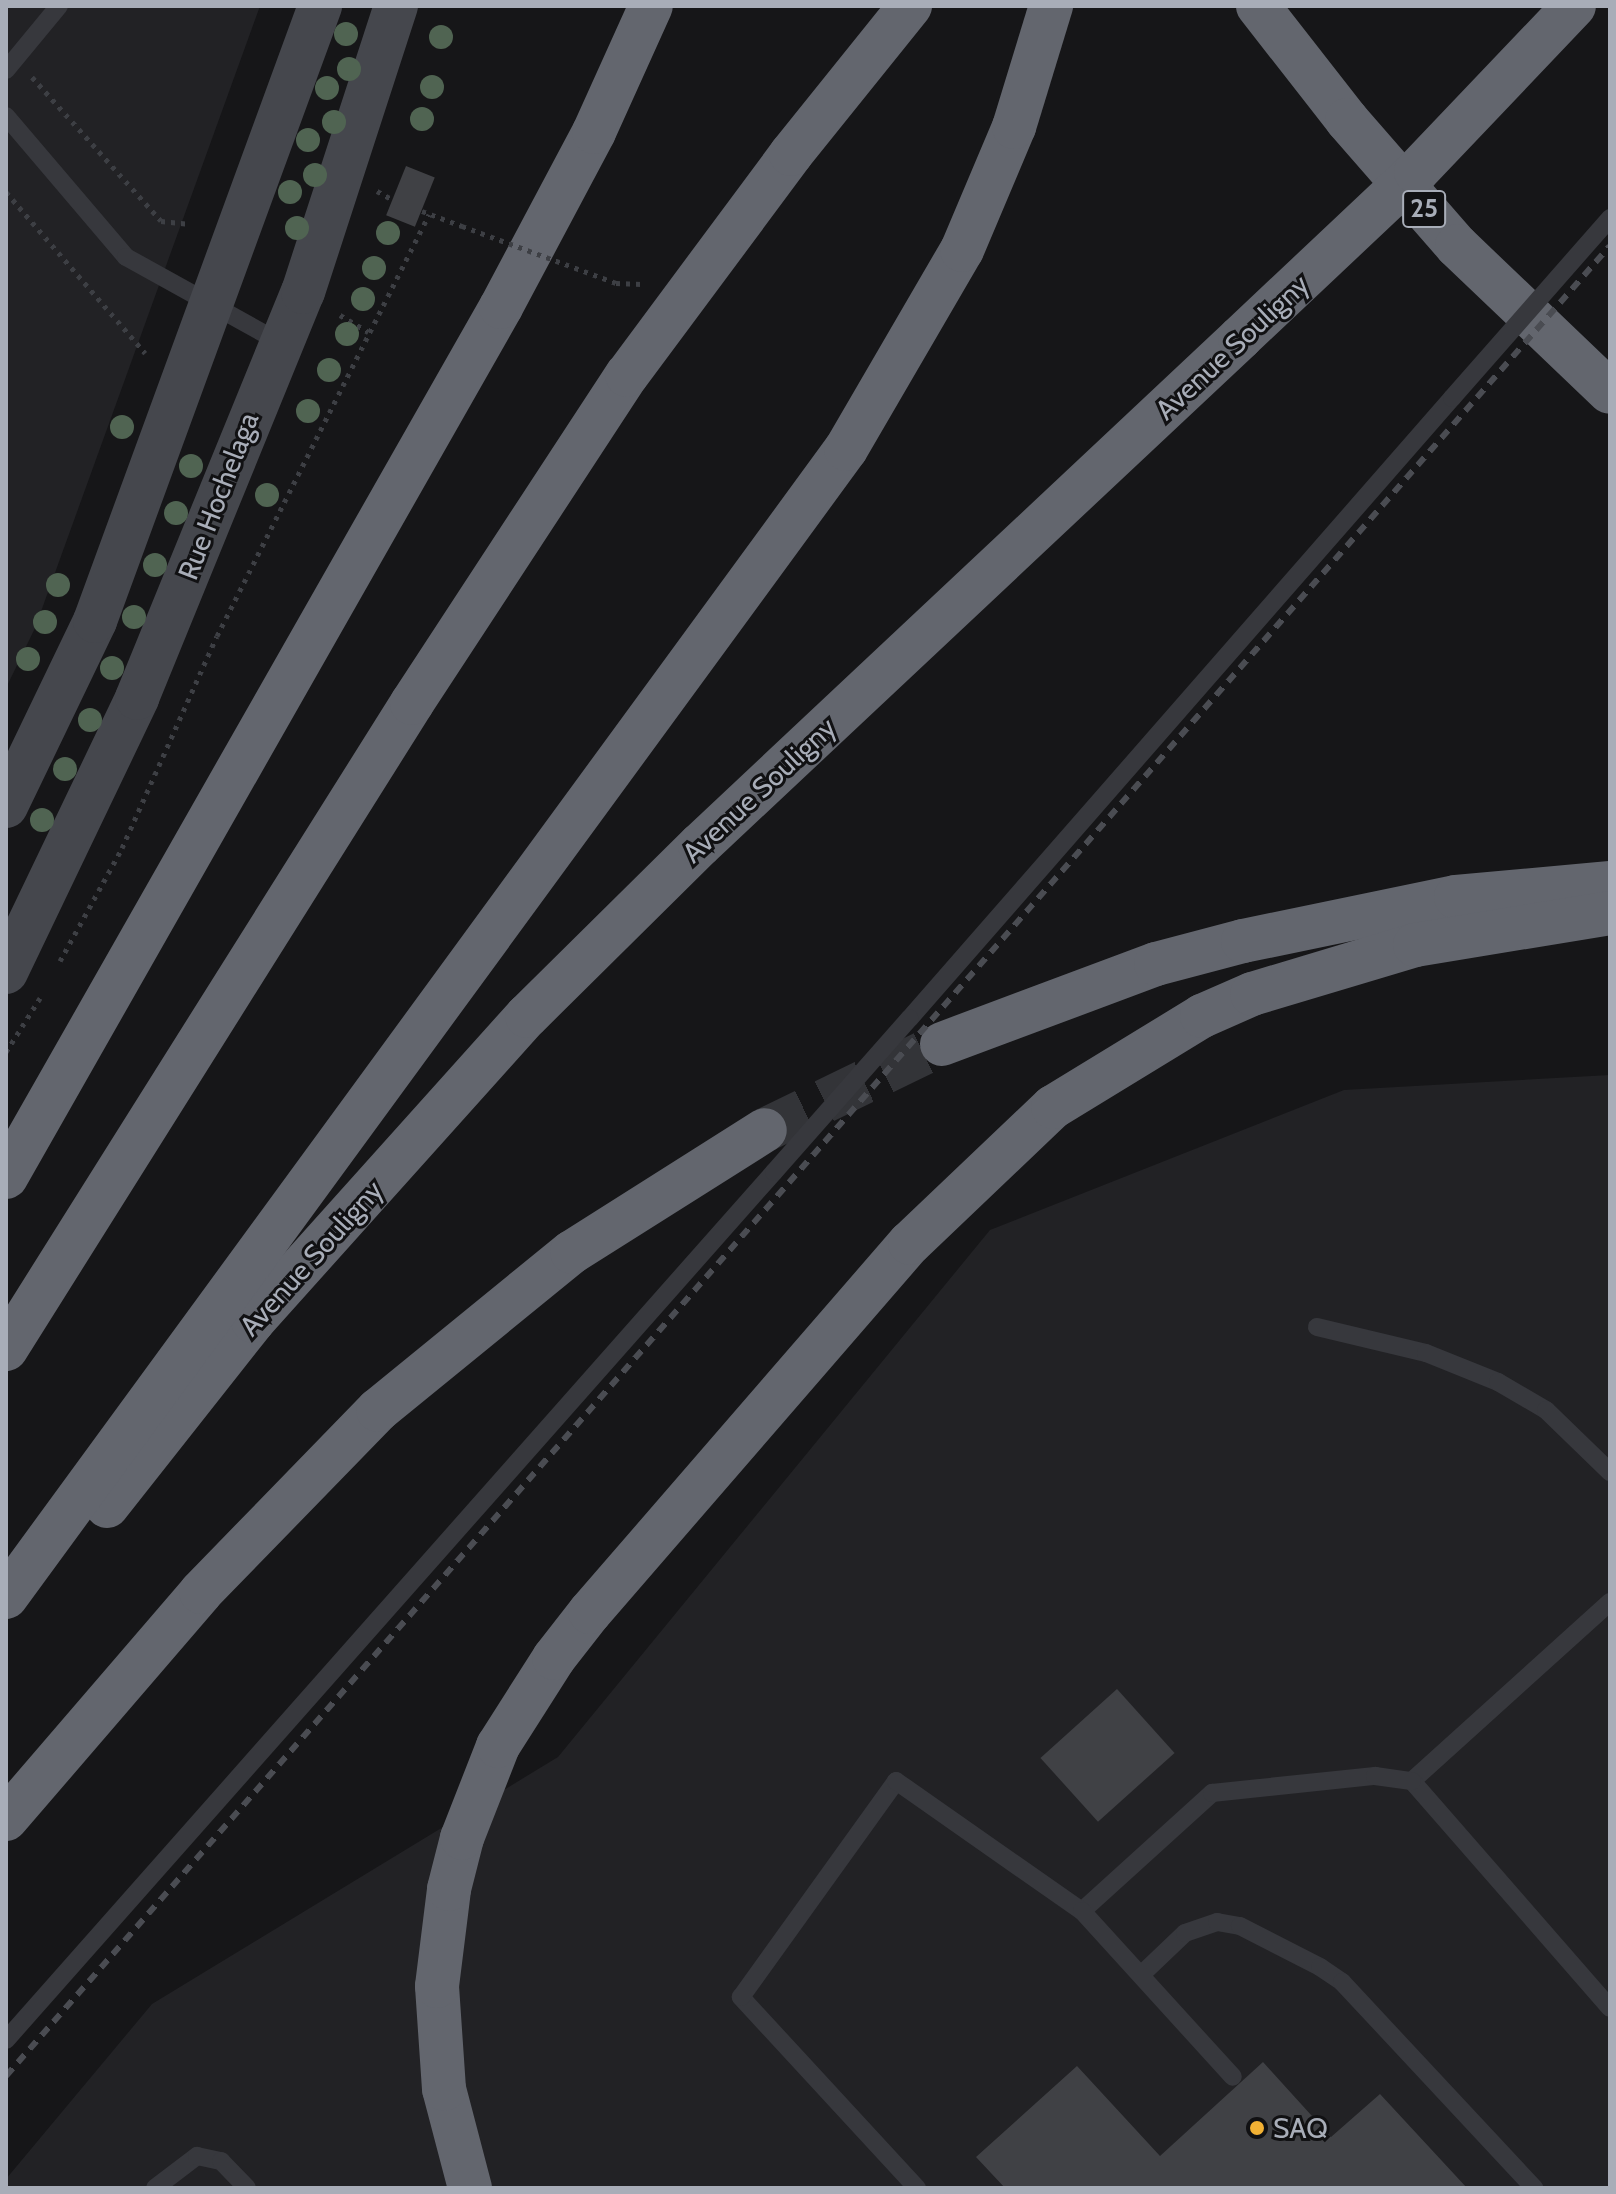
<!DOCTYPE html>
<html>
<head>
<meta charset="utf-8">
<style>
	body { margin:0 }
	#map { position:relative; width:1616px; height:2194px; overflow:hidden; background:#161618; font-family:Cabin,sans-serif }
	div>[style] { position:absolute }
	.built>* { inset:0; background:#222225 }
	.building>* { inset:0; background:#404145; transform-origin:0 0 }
	.highway-tunnel>* { height:44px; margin-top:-22px; transform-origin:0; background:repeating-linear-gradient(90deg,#333438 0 44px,transparent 0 66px) }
	.path>* { height:5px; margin-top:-2.5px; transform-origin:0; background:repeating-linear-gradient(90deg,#3d3f44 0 4px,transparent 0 10px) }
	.lane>* { height:18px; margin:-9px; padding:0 9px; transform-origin:9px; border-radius:9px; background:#37383d }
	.secondary>* { height:44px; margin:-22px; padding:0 22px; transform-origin:22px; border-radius:22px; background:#45474d }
	.highway>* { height:44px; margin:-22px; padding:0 22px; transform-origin:22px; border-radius:22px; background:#63666e }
	.rail>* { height:6px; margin-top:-3px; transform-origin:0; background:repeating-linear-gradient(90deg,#4a4c52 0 10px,transparent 0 18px) }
	.path-bridge>* { height:5px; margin-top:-2.5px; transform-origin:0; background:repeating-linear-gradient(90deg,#3d3f44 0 4px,transparent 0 10px) }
	.lane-bridge>* { height:18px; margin:-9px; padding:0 9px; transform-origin:9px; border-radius:9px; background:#37383d }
	.highway-bridge>* { height:44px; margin:-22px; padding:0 22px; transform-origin:22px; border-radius:22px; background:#63666e }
	.trees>* { width:24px; height:24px; margin:-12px; border-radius:50%; background:#506452 }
	.dots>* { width:22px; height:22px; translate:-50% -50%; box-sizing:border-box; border:4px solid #111113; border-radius:50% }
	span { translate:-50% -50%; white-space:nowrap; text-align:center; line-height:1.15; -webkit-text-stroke:6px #111113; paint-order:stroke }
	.shield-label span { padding:2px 6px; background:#111113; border:2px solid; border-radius:6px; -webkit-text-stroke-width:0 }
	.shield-label { font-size:26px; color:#a8adb8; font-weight:700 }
	.street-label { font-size:28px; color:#a8adb8 }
	.poi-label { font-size:28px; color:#a8adb8 }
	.left { translate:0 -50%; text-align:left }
	.frame { position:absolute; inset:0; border:8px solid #a8adb8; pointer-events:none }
</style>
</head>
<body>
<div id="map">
	<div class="built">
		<div style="clip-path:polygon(6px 6px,260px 6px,35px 628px,6px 688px)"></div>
		<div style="clip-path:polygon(1610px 1075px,1610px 2188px,6px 2188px,6px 2179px,152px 2004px,558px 1757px,990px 1230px,1344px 1090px)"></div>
	</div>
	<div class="building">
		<div style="left:406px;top:166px;width:31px;height:53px;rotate:22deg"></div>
		<div style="left:1117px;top:1689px;width:86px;height:103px;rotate:48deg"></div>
		<div style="clip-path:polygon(1263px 2062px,1331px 2137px,1380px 2094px,1467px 2188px,1005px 2188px,976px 2157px,1077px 2066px,1160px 2156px)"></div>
	</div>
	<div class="highway-tunnel">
		<div style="left:765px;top:1130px;width:197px;rotate:-25.9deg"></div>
	</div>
	<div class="path">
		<div style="left:32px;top:77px;width:193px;rotate:48.1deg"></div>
		<div style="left:161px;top:221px;width:27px;rotate:6deg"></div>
		<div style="left:377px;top:191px;width:18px;rotate:29deg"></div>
		<div style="left:6px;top:192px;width:213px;rotate:49.2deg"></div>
		<div style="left:422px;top:211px;width:43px;rotate:20.6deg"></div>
		<div style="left:616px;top:283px;width:26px;rotate:2deg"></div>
		<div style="left:340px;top:315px;width:33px;rotate:31deg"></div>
		<div style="left:60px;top:961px;width:129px;rotate:-61.2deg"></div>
		<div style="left:122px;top:848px;width:232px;rotate:-65.9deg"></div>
		<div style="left:217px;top:636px;width:472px;rotate:-63.3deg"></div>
		<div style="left:6px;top:1052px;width:64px;rotate:-57.8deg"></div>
	</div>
	<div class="lane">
		<div style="left:6px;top:70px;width:83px;rotate:-50.4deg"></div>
		<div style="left:6px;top:116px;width:185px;rotate:49.6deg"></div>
		<div style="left:126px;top:257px;width:177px;rotate:29deg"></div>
		<div style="left:910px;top:1018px;width:824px;rotate:-48.84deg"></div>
		<div style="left:1317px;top:1327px;width:112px;rotate:13.4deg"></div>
		<div style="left:1426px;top:1353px;width:78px;rotate:21.9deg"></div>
		<div style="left:1498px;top:1382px;width:56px;rotate:30.3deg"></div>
		<div style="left:1546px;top:1410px;width:89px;rotate:44.1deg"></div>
		<div style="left:1610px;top:1602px;width:267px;rotate:137.9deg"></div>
		<div style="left:1412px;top:1781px;width:301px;rotate:48.9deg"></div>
		<div style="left:1082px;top:1911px;width:176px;rotate:-42.2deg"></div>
		<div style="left:1212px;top:1793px;width:164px;rotate:-6deg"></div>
		<div style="left:1375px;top:1776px;width:37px;rotate:8deg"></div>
		<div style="left:1142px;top:1974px;width:59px;rotate:-43.6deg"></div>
		<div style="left:1185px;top:1933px;width:34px;rotate:-19deg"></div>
		<div style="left:1217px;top:1922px;width:23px;rotate:10deg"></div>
		<div style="left:1240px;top:1926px;width:90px;rotate:27.1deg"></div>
		<div style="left:1320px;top:1967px;width:27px;rotate:34deg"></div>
		<div style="left:1342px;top:1982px;width:282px;rotate:47deg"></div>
		<div style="left:6px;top:2040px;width:1159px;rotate:-48.5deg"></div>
		<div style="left:155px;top:2188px;width:53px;rotate:-37.3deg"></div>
		<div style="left:197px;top:2156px;width:25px;rotate:12deg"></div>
		<div style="left:221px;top:2161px;width:37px;rotate:46deg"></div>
		<div style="left:917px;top:2188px;width:260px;rotate:-132.7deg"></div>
		<div style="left:741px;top:1997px;width:266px;rotate:-54.3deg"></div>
		<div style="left:896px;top:1781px;width:227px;rotate:35deg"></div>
		<div style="left:1082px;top:1911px;width:224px;rotate:47.7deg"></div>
	</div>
	<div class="secondary">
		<div style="left:6px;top:806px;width:205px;rotate:-64.3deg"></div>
		<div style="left:95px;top:621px;width:655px;rotate:-69.9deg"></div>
		<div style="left:6px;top:972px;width:304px;rotate:-64.4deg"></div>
		<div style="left:137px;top:698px;width:439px;rotate:-67.8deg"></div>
		<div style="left:303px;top:292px;width:301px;rotate:-72deg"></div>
	</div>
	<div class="highway">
		<div style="left:1258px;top:6px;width:145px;rotate:52deg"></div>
		<div style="left:1347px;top:120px;width:167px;rotate:48.9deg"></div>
		<div style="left:1457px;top:246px;width:211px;rotate:43.7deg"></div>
		<div style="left:942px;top:1044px;width:228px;rotate:-20.5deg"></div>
		<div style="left:1156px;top:964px;width:90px;rotate:-14.8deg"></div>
		<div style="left:1243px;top:941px;width:217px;rotate:-11.7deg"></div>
		<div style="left:1456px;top:897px;width:155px;rotate:-5.2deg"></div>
		<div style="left:6px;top:1177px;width:1001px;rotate:-60.36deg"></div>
		<div style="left:501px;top:307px;width:198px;rotate:-62deg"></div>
		<div style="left:594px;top:132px;width:138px;rotate:-65.7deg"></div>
		<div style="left:6px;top:1349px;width:763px;rotate:-57.85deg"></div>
		<div style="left:412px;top:703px;width:392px;rotate:-56.8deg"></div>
		<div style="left:627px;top:375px;width:275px;rotate:-53.4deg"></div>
		<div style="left:791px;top:154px;width:190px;rotate:-51.2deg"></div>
		<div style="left:107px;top:1506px;width:236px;rotate:-51.7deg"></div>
		<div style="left:253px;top:1321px;width:410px;rotate:-48.1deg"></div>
		<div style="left:527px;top:1016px;width:243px;rotate:-44.7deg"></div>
		<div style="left:700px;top:845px;width:741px;rotate:-43.19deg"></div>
		<div style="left:6px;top:1597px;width:1422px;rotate:-53.81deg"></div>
		<div style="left:846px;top:449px;width:230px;rotate:-59.8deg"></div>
		<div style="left:962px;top:250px;width:134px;rotate:-67.1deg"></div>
		<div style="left:1014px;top:127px;width:127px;rotate:-73deg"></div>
		<div style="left:6px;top:1819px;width:299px;rotate:-49.3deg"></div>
		<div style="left:201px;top:1592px;width:254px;rotate:-45.8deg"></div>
		<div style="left:378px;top:1410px;width:250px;rotate:-39.2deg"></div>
		<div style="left:572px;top:1252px;width:228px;rotate:-32.3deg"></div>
		<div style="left:470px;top:2188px;width:102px;rotate:-104.7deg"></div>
		<div style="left:444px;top:2089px;width:103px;rotate:-93.9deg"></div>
		<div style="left:437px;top:1986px;width:98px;rotate:-82.9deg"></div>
		<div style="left:449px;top:1889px;width:53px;rotate:-75.7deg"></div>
		<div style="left:462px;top:1838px;width:99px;rotate:-68.6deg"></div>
		<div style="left:498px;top:1746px;width:104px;rotate:-57.5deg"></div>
		<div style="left:554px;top:1658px;width:58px;rotate:-52deg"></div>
		<div style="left:590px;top:1612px;width:488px;rotate:-49.1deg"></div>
		<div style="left:910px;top:1243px;width:197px;rotate:-43.6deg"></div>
		<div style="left:1053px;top:1107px;width:175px;rotate:-31.4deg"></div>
		<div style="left:1202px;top:1016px;width:55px;rotate:-23.7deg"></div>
		<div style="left:1252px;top:994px;width:170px;rotate:-16.7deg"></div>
		<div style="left:1415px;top:945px;width:198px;rotate:-9.3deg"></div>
	</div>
	<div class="rail">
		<div style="left:6px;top:2076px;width:2433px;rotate:-48.77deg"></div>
	</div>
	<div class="path-bridge">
		<div style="left:462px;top:226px;width:164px;rotate:20.3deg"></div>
	</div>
	<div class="lane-bridge">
		<div style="left:1452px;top:398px;width:240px;rotate:-48.7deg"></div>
		<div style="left:774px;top:1172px;width:205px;rotate:-48.6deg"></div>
	</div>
	<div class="highway-bridge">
		<div style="left:1240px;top:338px;width:242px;rotate:-43.3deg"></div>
		<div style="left:1416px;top:172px;width:229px;rotate:-46.4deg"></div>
	</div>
	<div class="trees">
		<div style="left:346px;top:34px"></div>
		<div style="left:441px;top:37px"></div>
		<div style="left:349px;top:69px"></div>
		<div style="left:432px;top:87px"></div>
		<div style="left:327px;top:88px"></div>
		<div style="left:422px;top:119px"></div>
		<div style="left:334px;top:122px"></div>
		<div style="left:308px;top:140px"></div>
		<div style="left:315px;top:175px"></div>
		<div style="left:290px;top:192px"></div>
		<div style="left:297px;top:228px"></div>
		<div style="left:388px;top:233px"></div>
		<div style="left:374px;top:268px"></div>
		<div style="left:363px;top:299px"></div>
		<div style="left:347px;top:334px"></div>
		<div style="left:329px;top:370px"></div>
		<div style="left:308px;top:411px"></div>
		<div style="left:122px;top:427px"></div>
		<div style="left:191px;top:466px"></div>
		<div style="left:267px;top:495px"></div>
		<div style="left:176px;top:513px"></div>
		<div style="left:155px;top:565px"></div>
		<div style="left:58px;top:585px"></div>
		<div style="left:134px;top:617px"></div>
		<div style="left:45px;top:622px"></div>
		<div style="left:28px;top:659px"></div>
		<div style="left:112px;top:668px"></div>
		<div style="left:90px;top:720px"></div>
		<div style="left:65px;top:769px"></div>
		<div style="left:42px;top:820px"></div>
	</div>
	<div class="dots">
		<div style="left:1257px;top:2128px;background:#f2b134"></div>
	</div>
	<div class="shield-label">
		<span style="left:1424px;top:209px">25</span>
	</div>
	<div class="street-label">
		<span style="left:1232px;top:347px;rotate:-43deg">Avenue Souligny</span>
		<span style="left:218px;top:496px;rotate:-69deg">Rue Hochelaga</span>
		<span style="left:759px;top:790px;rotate:-43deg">Avenue Souligny</span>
		<span style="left:311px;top:1258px;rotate:-48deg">Avenue Souligny</span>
	</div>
	<div class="poi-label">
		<span class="left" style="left:1273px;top:2128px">SAQ</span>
	</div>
	<div class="frame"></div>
</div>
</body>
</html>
